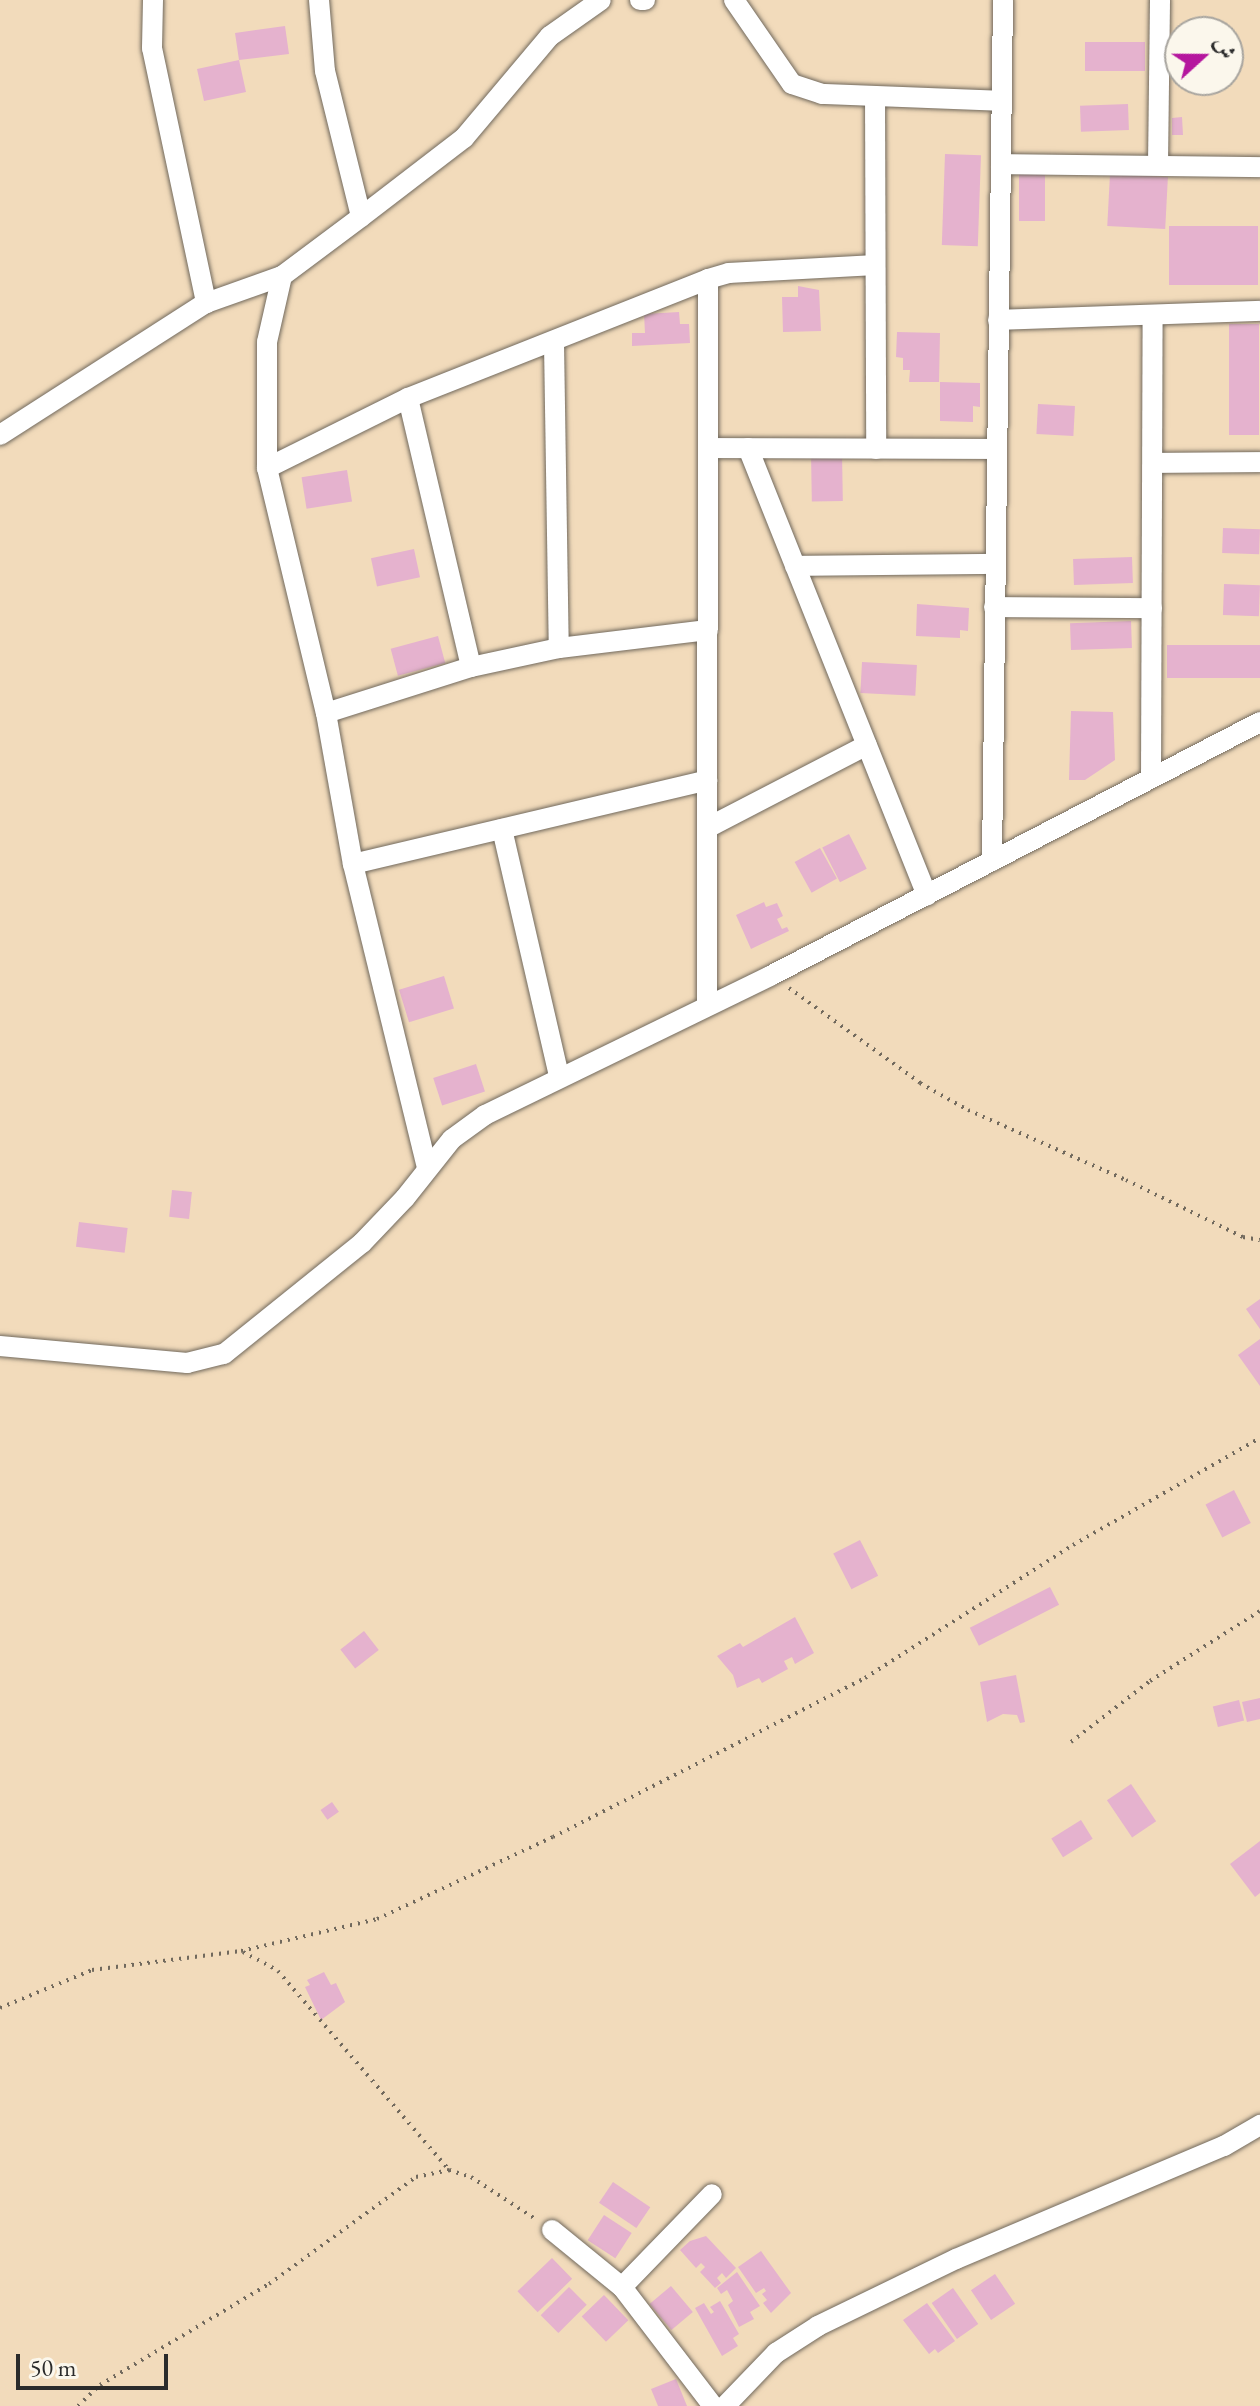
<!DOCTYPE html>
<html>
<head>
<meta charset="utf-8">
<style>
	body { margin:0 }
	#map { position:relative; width:1260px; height:2406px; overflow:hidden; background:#f2dbbb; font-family:"EB Garamond",Amiri,serif }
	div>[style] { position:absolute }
	.building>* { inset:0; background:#e5b2ce; transform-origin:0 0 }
	.path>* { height:4px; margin-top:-2px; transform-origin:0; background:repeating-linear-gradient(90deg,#71695d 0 2px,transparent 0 8px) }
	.roads { filter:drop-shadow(0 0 2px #71695d) drop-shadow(0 0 2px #71695d) }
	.minor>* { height:20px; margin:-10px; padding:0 10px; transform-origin:10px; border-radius:10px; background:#fff }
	span { translate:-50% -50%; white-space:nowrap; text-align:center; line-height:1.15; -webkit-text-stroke:8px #fbf7ec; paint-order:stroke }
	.north { position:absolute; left:1164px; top:16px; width:80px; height:80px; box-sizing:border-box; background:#fbf7ec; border:2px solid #a8a59f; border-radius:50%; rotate:69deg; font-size:22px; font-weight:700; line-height:32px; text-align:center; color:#2b2b2b }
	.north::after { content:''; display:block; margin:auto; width:28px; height:36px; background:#b5179e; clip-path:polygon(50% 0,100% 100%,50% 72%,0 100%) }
	.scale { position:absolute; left:16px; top:2354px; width:152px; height:36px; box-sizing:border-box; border:4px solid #2b2b2b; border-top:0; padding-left:10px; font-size:24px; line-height:28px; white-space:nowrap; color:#2b2b2b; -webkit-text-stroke:6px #fbf7ec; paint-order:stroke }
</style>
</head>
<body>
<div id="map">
	<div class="building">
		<div style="clip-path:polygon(285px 26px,289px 54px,239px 60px,246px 92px,204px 101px,197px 69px,239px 60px,235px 33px)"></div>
		<div style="left:1085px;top:42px;width:60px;height:29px"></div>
		<div style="left:1128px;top:104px;width:26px;height:48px;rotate:88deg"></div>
		<div style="clip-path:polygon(1182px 117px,1183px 135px,1172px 135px,1172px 118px)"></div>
		<div style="left:945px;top:154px;width:36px;height:91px;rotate:2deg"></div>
		<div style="left:1019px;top:169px;width:26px;height:52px"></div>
		<div style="left:1110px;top:174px;width:58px;height:52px;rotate:3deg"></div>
		<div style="left:1169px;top:226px;width:89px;height:59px"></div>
		<div style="clip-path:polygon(798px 286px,819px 290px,821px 331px,783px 332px,782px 297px,798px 297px)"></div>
		<div style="clip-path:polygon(679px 312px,680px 324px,689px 324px,690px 343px,632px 346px,632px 333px,645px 333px,644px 314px)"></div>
		<div style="left:1229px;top:324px;width:30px;height:111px"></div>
		<div style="clip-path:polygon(897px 332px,940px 333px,939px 382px,909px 382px,910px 370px,903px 370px,903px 358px,896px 357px)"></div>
		<div style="clip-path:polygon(940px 382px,980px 383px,980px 407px,973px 406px,973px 422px,940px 421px)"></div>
		<div style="left:1038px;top:404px;width:37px;height:30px;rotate:3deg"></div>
		<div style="left:842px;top:453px;width:48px;height:31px;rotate:89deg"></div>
		<div style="left:347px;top:470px;width:32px;height:46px;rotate:81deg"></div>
		<div style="left:1223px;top:528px;width:37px;height:25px;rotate:2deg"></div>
		<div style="left:414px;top:549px;width:29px;height:44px;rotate:78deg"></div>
		<div style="left:1132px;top:557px;width:26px;height:59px;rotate:88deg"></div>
		<div style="left:1224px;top:584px;width:36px;height:31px;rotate:2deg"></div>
		<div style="clip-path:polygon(917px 604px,969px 608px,968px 631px,960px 630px,960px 638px,916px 636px)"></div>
		<div style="left:1131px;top:621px;width:27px;height:61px;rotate:88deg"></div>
		<div style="left:438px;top:636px;width:28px;height:49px;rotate:75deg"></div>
		<div style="left:1260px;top:645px;width:33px;height:93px;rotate:90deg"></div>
		<div style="left:862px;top:662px;width:55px;height:31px;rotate:3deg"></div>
		<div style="clip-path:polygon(1071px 711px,1113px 712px,1115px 760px,1085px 780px,1069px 780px)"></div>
		<div style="left:849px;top:834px;width:39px;height:30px;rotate:63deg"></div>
		<div style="left:820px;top:848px;width:35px;height:29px;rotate:61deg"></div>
		<div style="clip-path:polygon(764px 902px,766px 907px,777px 903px,783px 916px,777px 919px,782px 929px,787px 927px,789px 931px,751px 949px,736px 915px)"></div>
		<div style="left:444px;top:976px;width:34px;height:47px;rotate:73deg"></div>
		<div style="left:476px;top:1064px;width:29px;height:45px;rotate:72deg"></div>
		<div style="left:172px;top:1190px;width:20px;height:27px;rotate:6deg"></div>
		<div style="left:79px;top:1222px;width:49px;height:25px;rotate:7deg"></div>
		<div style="clip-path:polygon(1260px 1299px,1260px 1329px,1246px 1309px)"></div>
		<div style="clip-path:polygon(1260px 1339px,1260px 1386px,1238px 1355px)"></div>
		<div style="left:1234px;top:1490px;width:37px;height:32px;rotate:63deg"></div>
		<div style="left:860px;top:1540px;width:40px;height:30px;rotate:63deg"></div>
		<div style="left:1050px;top:1587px;width:20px;height:90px;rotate:63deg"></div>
		<div style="clip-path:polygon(795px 1617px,814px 1653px,795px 1664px,792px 1657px,784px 1661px,788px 1669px,762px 1683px,759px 1678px,737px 1688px,733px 1675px,717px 1656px,740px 1643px,743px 1647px)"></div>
		<div style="left:364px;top:1631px;width:24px;height:30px;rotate:52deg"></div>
		<div style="clip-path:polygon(1016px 1675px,1025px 1722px,1020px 1723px,1017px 1715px,1003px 1714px,987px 1722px,980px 1682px)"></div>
		<div style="clip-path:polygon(1260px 1698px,1260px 1719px,1247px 1722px,1242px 1702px)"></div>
		<div style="left:1239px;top:1700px;width:21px;height:27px;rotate:76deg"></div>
		<div style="left:1131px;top:1784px;width:45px;height:29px;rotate:56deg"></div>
		<div style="left:332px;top:1802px;width:12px;height:14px;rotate:55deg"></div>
		<div style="left:1081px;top:1820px;width:22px;height:35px;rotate:58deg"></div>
		<div style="clip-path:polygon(1260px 1841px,1260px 1893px,1255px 1897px,1230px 1864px)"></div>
		<div style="clip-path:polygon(324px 1972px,331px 1985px,336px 1983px,345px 2002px,321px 2020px,305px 1987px,310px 1985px,307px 1980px)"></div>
		<div style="left:613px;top:2182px;width:45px;height:25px;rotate:34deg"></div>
		<div style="left:604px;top:2215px;width:33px;height:30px;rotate:33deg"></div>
		<div style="clip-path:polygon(706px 2236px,736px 2268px,726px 2278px,722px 2273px,717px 2278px,721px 2283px,715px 2288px,700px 2272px,705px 2267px,701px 2263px,696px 2268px,680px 2250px,690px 2241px)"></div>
		<div style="clip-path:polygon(761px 2251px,791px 2293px,771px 2313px,763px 2303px,767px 2300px,762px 2294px,766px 2291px,764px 2288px,756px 2293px,738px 2267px)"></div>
		<div style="left:552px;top:2258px;width:29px;height:48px;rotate:46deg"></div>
		<div style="clip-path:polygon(737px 2272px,760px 2306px,750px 2312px,754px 2319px,739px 2327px,728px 2305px,733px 2301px,727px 2290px,721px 2294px,717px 2288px)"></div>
		<div style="left:995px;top:2274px;width:36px;height:29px;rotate:56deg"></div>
		<div style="left:671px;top:2286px;width:34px;height:28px;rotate:50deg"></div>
		<div style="left:569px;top:2287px;width:25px;height:40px;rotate:45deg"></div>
		<div style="left:953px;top:2288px;width:44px;height:26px;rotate:55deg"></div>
		<div style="left:604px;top:2295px;width:35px;height:31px;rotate:46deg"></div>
		<div style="clip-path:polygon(720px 2301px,739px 2334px,733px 2338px,738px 2346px,722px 2356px,695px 2308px,704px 2303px,711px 2314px,714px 2312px,710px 2307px)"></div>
		<div style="clip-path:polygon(927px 2303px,955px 2341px,938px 2353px,935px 2349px,929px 2354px,903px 2320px)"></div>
		<div style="clip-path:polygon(676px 2379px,687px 2406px,658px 2406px,651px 2389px)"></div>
	</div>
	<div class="path">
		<div style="left:789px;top:988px;width:162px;rotate:35.9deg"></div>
		<div style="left:920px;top:1083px;width:55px;rotate:29.4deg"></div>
		<div style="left:968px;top:1110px;width:173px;rotate:23.9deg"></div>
		<div style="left:1126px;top:1180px;width:130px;rotate:26deg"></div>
		<div style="left:1243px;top:1237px;width:17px;rotate:10deg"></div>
		<div style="left:1071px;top:1742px;width:100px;rotate:-37.7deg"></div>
		<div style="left:1150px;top:1681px;width:130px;rotate:-32.5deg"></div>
		<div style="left:243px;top:1952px;width:40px;rotate:28deg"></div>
		<div style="left:278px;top:1971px;width:262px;rotate:49.3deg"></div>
		<div style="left:0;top:2008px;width:100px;rotate:-22.4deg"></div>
		<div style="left:92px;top:1970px;width:150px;rotate:-7.3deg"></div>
		<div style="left:241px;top:1951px;width:140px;rotate:-13.2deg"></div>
		<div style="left:377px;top:1919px;width:194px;rotate:-25deg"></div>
		<div style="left:553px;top:1837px;width:350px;rotate:-27deg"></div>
		<div style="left:865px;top:1678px;width:247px;rotate:-32.6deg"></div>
		<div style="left:1073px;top:1545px;width:215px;rotate:-29.8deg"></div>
		<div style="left:78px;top:2406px;width:30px;rotate:-44deg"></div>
		<div style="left:100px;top:2385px;width:197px;rotate:-30.9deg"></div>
		<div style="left:269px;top:2284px;width:182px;rotate:-36.1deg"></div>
		<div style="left:416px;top:2177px;width:34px;rotate:-12deg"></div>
		<div style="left:449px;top:2170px;width:23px;rotate:18deg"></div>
		<div style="left:471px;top:2177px;width:79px;rotate:33.1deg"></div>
	</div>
	<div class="roads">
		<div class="minor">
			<div style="left:153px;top:0;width:48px;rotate:91.2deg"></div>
			<div style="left:152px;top:48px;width:261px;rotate:78deg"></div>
			<div style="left:319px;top:0;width:71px;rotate:85.2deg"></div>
			<div style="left:325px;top:71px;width:150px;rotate:76.1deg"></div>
			<div style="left:361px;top:217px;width:99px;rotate:143.2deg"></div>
			<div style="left:282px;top:276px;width:68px;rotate:102.8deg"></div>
			<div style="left:267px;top:342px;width:126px;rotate:90deg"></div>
			<div style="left:267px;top:468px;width:252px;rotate:76.5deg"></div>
			<div style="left:326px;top:713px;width:153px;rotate:79.9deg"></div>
			<div style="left:353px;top:864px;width:313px;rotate:76.3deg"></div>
			<div style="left:640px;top:0;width:5px"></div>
			<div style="left:734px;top:0;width:102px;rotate:55.4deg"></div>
			<div style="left:792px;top:84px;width:32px;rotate:18deg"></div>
			<div style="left:822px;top:94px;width:180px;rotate:2.2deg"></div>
			<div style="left:875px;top:96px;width:353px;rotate:89.8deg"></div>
			<div style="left:1001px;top:164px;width:259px;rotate:0.7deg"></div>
			<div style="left:1158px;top:165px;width:165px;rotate:-89.3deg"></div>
			<div style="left:361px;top:217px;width:130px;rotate:-37.5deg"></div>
			<div style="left:464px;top:138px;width:133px;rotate:-49.9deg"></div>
			<div style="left:550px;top:36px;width:62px;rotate:-35.2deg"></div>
			<div style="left:998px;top:320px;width:262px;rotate:-2deg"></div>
			<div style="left:554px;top:343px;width:305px;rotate:89.1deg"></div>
			<div style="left:408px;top:398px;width:276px;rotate:76.8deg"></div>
			<div style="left:0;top:435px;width:245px;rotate:-32.7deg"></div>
			<div style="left:206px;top:303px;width:81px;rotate:-19.6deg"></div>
			<div style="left:709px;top:448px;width:288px;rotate:0.2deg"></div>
			<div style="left:748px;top:448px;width:482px;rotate:68.2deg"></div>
			<div style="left:1154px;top:463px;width:106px;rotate:-0.5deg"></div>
			<div style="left:267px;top:468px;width:157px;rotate:-26.4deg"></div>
			<div style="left:408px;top:398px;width:323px;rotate:-21.6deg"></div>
			<div style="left:708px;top:279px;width:22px;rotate:-16deg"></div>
			<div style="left:729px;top:273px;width:146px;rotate:-3.1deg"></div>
			<div style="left:795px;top:566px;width:200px;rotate:-0.6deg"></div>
			<div style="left:994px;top:607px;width:158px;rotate:0.4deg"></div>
			<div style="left:326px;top:713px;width:152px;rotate:-17.6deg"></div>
			<div style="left:471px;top:667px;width:90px;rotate:-12.2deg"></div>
			<div style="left:559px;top:648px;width:150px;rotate:-6.9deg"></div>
			<div style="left:1151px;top:778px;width:463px;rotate:-89.8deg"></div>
			<div style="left:707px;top:828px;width:180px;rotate:-27.4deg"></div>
			<div style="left:502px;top:829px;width:253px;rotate:77deg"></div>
			<div style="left:992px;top:861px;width:861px;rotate:-89.27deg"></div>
			<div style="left:353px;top:864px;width:364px;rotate:-13.3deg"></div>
			<div style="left:707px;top:1005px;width:726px;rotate:-89.92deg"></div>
			<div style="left:0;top:1346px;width:188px;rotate:5.2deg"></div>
			<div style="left:187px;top:1363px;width:38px;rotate:-14deg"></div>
			<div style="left:224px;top:1354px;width:177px;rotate:-38.8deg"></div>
			<div style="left:362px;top:1243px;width:62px;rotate:-46.3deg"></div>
			<div style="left:405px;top:1198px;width:75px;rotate:-51.5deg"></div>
			<div style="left:452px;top:1139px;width:41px;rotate:-36deg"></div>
			<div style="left:485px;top:1115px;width:317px;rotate:-26deg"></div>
			<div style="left:770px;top:976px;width:552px;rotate:-27.4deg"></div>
			<div style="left:552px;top:2230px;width:90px;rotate:39.2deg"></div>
			<div style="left:622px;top:2287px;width:150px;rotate:52.6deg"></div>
			<div style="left:622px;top:2287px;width:129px;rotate:-45.9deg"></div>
			<div style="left:725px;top:2406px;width:74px;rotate:-46.1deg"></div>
			<div style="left:776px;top:2353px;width:50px;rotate:-32.7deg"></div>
			<div style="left:818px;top:2326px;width:153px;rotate:-25.9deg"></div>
			<div style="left:956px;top:2259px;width:291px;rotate:-22.9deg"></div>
			<div style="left:1224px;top:2146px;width:42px;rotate:-30.3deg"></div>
		</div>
	</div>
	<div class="north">ش</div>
	<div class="scale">50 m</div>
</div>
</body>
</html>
